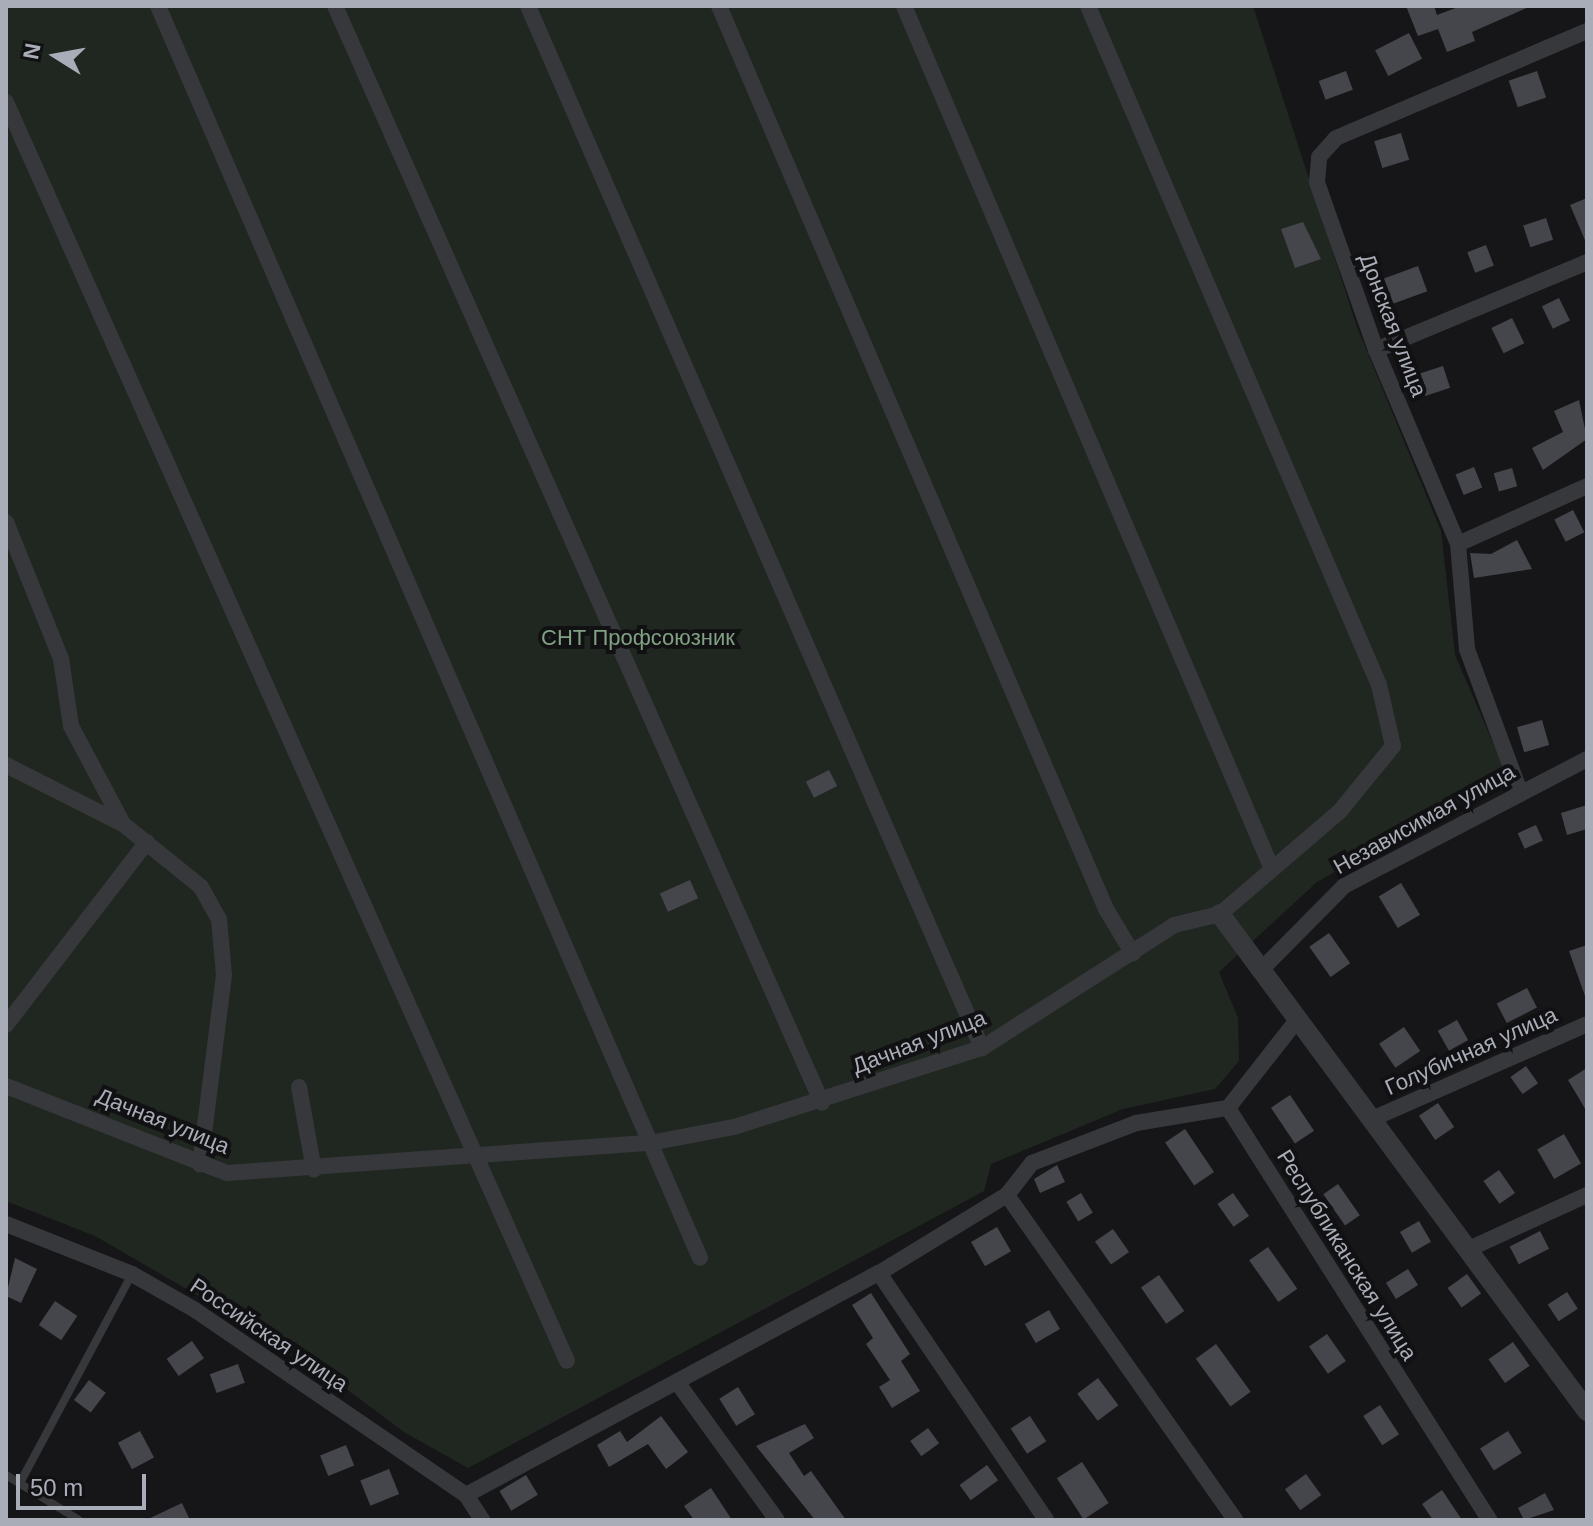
<!DOCTYPE html>
<html>
<head>
<meta charset="utf-8">
<style>
	body { margin:0 }
	#map { position:relative; width:1593px; height:1526px; overflow:hidden; background:#161618; font-family:Arial,sans-serif }
	div>[style] { position:absolute }
	.green>* { inset:0; background:#202721 }
	.building>* { inset:0; background:#45464b; transform-origin:0 0 }
	.service>* { height:8px; margin:-4px; padding:0 4px; transform-origin:4px; border-radius:4px; background:#37383c }
	.minor>* { height:16px; margin:-8px; padding:0 8px; transform-origin:8px; border-radius:8px; background:#37383c }
	.tertiary>* { height:20px; margin:-10px; padding:0 10px; transform-origin:10px; border-radius:10px; background:#37383c }
	span { translate:-50% -50%; white-space:nowrap; text-align:center; line-height:1.15; -webkit-text-stroke:8px #111113; paint-order:stroke }
	.street-label { font-size:22px; color:#a9adb7 }
	.park-label { font-size:22px; color:#81a183 }
	.frame { position:absolute; inset:0; border:8px solid #a9adb7; pointer-events:none }
	.north { position:absolute; left:16px; top:16px; width:80px; height:80px; -webkit-text-stroke:6px #111113; paint-order:stroke; rotate:281deg; font-size:22px; font-weight:700; line-height:32px; text-align:center; color:#a9adb7 }
	.north::after { content:''; display:block; margin:auto; width:28px; height:36px; background:#a9adb7; clip-path:polygon(50% 0,100% 100%,50% 72%,0 100%) }
	.scale { position:absolute; left:16px; top:1474px; width:130px; height:36px; box-sizing:border-box; border:4px solid #a9adb7; border-top:0; padding-left:10px; font-size:24px; line-height:28px; white-space:nowrap; color:#a9adb7; -webkit-text-stroke:6px #111113; paint-order:stroke }
</style>
</head>
<body>
<div id="map">
	<div class="green">
		<div style="clip-path:polygon(6px 6px,1253px 6px,1357px 327px,1441px 531px,1455px 655px,1507px 775px,1317px 882px,1219px 972px,1238px 1018px,1239px 1061px,1215px 1089px,1123px 1109px,991px 1164px,984px 1191px,468px 1468px,404px 1432px,301px 1355px,95px 1236px,6px 1201px)"></div>
	</div>
	<div class="building">
		<div style="clip-path:polygon(1406px 6px,1434px 6px,1437px 15px,1461px 6px,1531px 6px,1472px 32px,1475px 41px,1447px 52px,1438px 29px,1418px 36px)"></div>
		<div style="left:1409px;top:33px;width:29px;height:38px;rotate:63deg"></div>
		<div style="left:1346px;top:71px;width:20px;height:29px;rotate:70deg"></div>
		<div style="left:1537px;top:71px;width:28px;height:30px;rotate:71deg"></div>
		<div style="left:1401px;top:133px;width:28px;height:28px;rotate:73deg"></div>
		<div style="clip-path:polygon(1587px 198px,1587px 245px,1570px 205px)"></div>
		<div style="left:1546px;top:218px;width:23px;height:24px;rotate:72deg"></div>
		<div style="clip-path:polygon(1303px 222px,1321px 259px,1295px 268px,1281px 229px)"></div>
		<div style="left:1486px;top:245px;width:22px;height:20px;rotate:69deg"></div>
		<div style="left:1418px;top:266px;width:27px;height:37px;rotate:70deg"></div>
		<div style="left:1559px;top:298px;width:25px;height:19px;rotate:64deg"></div>
		<div style="left:1512px;top:318px;width:28px;height:23px;rotate:64deg"></div>
		<div style="left:1443px;top:366px;width:23px;height:26px;rotate:72deg"></div>
		<div style="clip-path:polygon(1579px 400px,1587px 439px,1543px 470px,1532px 448px,1563px 432px,1554px 411px)"></div>
		<div style="left:1474px;top:467px;width:22px;height:20px;rotate:68deg"></div>
		<div style="left:1512px;top:468px;width:19px;height:19px;rotate:74deg"></div>
		<div style="left:1573px;top:510px;width:25px;height:21px;rotate:63deg"></div>
		<div style="clip-path:polygon(1517px 540px,1532px 569px,1474px 578px,1470px 553px,1491px 554px)"></div>
		<div style="left:1542px;top:720px;width:26px;height:26px;rotate:74deg"></div>
		<div style="left:829px;top:770px;width:18px;height:26px;rotate:63deg"></div>
		<div style="clip-path:polygon(1587px 805px,1587px 829px,1567px 835px,1561px 813px)"></div>
		<div style="left:1536px;top:825px;width:17px;height:20px;rotate:66deg"></div>
		<div style="left:690px;top:880px;width:20px;height:33px;rotate:66deg"></div>
		<div style="left:1401px;top:883px;width:37px;height:26px;rotate:59deg"></div>
		<div style="left:1329px;top:933px;width:37px;height:24px;rotate:55deg"></div>
		<div style="clip-path:polygon(1587px 945px,1587px 996px,1585px 996px,1569px 951px)"></div>
		<div style="left:1527px;top:988px;width:22px;height:34px;rotate:63deg"></div>
		<div style="left:1457px;top:1020px;width:23px;height:22px;rotate:61deg"></div>
		<div style="left:1404px;top:1027px;width:29px;height:30px;rotate:56deg"></div>
		<div style="left:1526px;top:1066px;width:21px;height:19px;rotate:55deg"></div>
		<div style="clip-path:polygon(1587px 1068px,1587px 1112px,1568px 1080px)"></div>
		<div style="left:1290px;top:1095px;width:43px;height:23px;rotate:56deg"></div>
		<div style="left:1438px;top:1103px;width:29px;height:23px;rotate:56deg"></div>
		<div style="left:1185px;top:1129px;width:52px;height:24px;rotate:56deg"></div>
		<div style="left:1564px;top:1134px;width:34px;height:31px;rotate:60deg"></div>
		<div style="clip-path:polygon(1057px 1165px,1065px 1182px,1040px 1193px,1034px 1179px)"></div>
		<div style="left:1499px;top:1170px;width:28px;height:19px;rotate:55deg"></div>
		<div style="left:1338px;top:1184px;width:38px;height:18px;rotate:55deg"></div>
		<div style="left:1081px;top:1193px;width:23px;height:17px;rotate:59deg"></div>
		<div style="left:1233px;top:1193px;width:28px;height:19px;rotate:55deg"></div>
		<div style="left:1419px;top:1221px;width:24px;height:22px;rotate:60deg"></div>
		<div style="left:997px;top:1227px;width:28px;height:30px;rotate:60deg"></div>
		<div style="left:1113px;top:1229px;width:28px;height:22px;rotate:55deg"></div>
		<div style="left:1540px;top:1231px;width:20px;height:34px;rotate:63deg"></div>
		<div style="left:1268px;top:1247px;width:51px;height:23px;rotate:55deg"></div>
		<div style="clip-path:polygon(15px 1258px,37px 1269px,21px 1303px,6px 1296px)"></div>
		<div style="left:1408px;top:1269px;width:19px;height:26px;rotate:58deg"></div>
		<div style="left:1467px;top:1274px;width:24px;height:24px;rotate:54deg"></div>
		<div style="left:1159px;top:1275px;width:44px;height:22px;rotate:55deg"></div>
		<div style="left:1567px;top:1292px;width:20px;height:23px;rotate:57deg"></div>
		<div style="clip-path:polygon(871px 1293px,910px 1354px,901px 1361px,920px 1391px,892px 1408px,879px 1387px,890px 1380px,866px 1344px,873px 1338px,852px 1305px)"></div>
		<div style="left:55px;top:1301px;width:27px;height:29px;rotate:34deg"></div>
		<div style="left:1049px;top:1310px;width:22px;height:28px;rotate:60deg"></div>
		<div style="left:1327px;top:1334px;width:33px;height:22px;rotate:55deg"></div>
		<div style="left:192px;top:1341px;width:21px;height:31px;rotate:55deg"></div>
		<div style="left:1513px;top:1342px;width:29px;height:30px;rotate:55deg"></div>
		<div style="left:1216px;top:1344px;width:59px;height:25px;rotate:54deg"></div>
		<div style="left:238px;top:1364px;width:20px;height:30px;rotate:70deg"></div>
		<div style="left:1098px;top:1378px;width:34px;height:26px;rotate:53deg"></div>
		<div style="left:89px;top:1380px;width:21px;height:25px;rotate:37deg"></div>
		<div style="left:738px;top:1387px;width:32px;height:22px;rotate:58deg"></div>
		<div style="left:1380px;top:1405px;width:35px;height:20px;rotate:57deg"></div>
		<div style="clip-path:polygon(661px 1416px,688px 1452px,666px 1469px,648px 1444px,609px 1467px,597px 1445px,620px 1431px,627px 1442px)"></div>
		<div style="left:1030px;top:1416px;width:30px;height:23px;rotate:57deg"></div>
		<div style="clip-path:polygon(805px 1424px,814px 1438px,789px 1453px,804px 1476px,811px 1471px,846px 1520px,815px 1520px,756px 1446px)"></div>
		<div style="left:928px;top:1428px;width:19px;height:22px;rotate:54deg"></div>
		<div style="left:140px;top:1431px;width:30px;height:25px;rotate:62deg"></div>
		<div style="left:1508px;top:1431px;width:26px;height:33px;rotate:58deg"></div>
		<div style="left:346px;top:1445px;width:22px;height:28px;rotate:68deg"></div>
		<div style="left:1082px;top:1462px;width:49px;height:30px;rotate:57deg"></div>
		<div style="left:987px;top:1465px;width:19px;height:34px;rotate:54deg"></div>
		<div style="left:389px;top:1469px;width:27px;height:31px;rotate:68deg"></div>
		<div style="left:1306px;top:1474px;width:26px;height:26px;rotate:54deg"></div>
		<div style="left:526px;top:1475px;width:23px;height:31px;rotate:59deg"></div>
		<div style="clip-path:polygon(711px 1488px,732px 1520px,694px 1520px,684px 1506px)"></div>
		<div style="clip-path:polygon(1442px 1490px,1462px 1520px,1433px 1520px,1422px 1504px)"></div>
		<div style="clip-path:polygon(1545px 1493px,1554px 1510px,1524px 1520px,1518px 1508px)"></div>
		<div style="clip-path:polygon(182px 1503px,190px 1520px,146px 1520px)"></div>
	</div>
	<div class="service">
		<div style="left:6px;top:1475px;width:86px;rotate:31.7deg"></div>
		<div style="left:21px;top:1481px;width:235px;rotate:-61.8deg"></div>
	</div>
	<div class="minor">
		<div style="left:158px;top:6px;width:1364px;rotate:66.59deg"></div>
		<div style="left:335px;top:6px;width:1200px;rotate:66.06deg"></div>
		<div style="left:528px;top:6px;width:1137px;rotate:66.46deg"></div>
		<div style="left:719px;top:6px;width:982px;rotate:66.8deg"></div>
		<div style="left:1106px;top:909px;width:52px;rotate:59deg"></div>
		<div style="left:904px;top:6px;width:936px;rotate:66.91deg"></div>
		<div style="left:6px;top:102px;width:1378px;rotate:65.98deg"></div>
		<div style="left:1376px;top:350px;width:229px;rotate:-22.6deg"></div>
		<div style="left:6px;top:522px;width:148px;rotate:68.1deg"></div>
		<div style="left:61px;top:659px;width:68px;rotate:81.5deg"></div>
		<div style="left:71px;top:726px;width:111px;rotate:62deg"></div>
		<div style="left:123px;top:824px;width:100px;rotate:38.9deg"></div>
		<div style="left:201px;top:887px;width:37px;rotate:61deg"></div>
		<div style="left:219px;top:919px;width:56px;rotate:84.9deg"></div>
		<div style="left:224px;top:975px;width:191px;rotate:97.2deg"></div>
		<div style="left:1458px;top:544px;width:141px;rotate:-24.2deg"></div>
		<div style="left:6px;top:765px;width:131px;rotate:26.8deg"></div>
		<div style="left:1519px;top:789px;width:149px;rotate:-110.4deg"></div>
		<div style="left:1467px;top:649px;width:105px;rotate:-94.9deg"></div>
		<div style="left:1458px;top:544px;width:211px;rotate:-112.9deg"></div>
		<div style="left:1376px;top:350px;width:178px;rotate:-109.4deg"></div>
		<div style="left:1317px;top:182px;width:25px;rotate:-85deg"></div>
		<div style="left:1319px;top:157px;width:25px;rotate:-48deg"></div>
		<div style="left:1336px;top:138px;width:273px;rotate:-23.1deg"></div>
		<div style="left:1261px;top:970px;width:118px;rotate:-45.3deg"></div>
		<div style="left:1344px;top:886px;width:274px;rotate:-27.6deg"></div>
		<div style="left:1297px;top:1020px;width:112px;rotate:128.1deg"></div>
		<div style="left:1228px;top:1108px;width:488px;rotate:57.6deg"></div>
		<div style="left:6px;top:1025px;width:231px;rotate:-52.4deg"></div>
		<div style="left:6px;top:1086px;width:238px;rotate:21.5deg"></div>
		<div style="left:227px;top:1173px;width:424px;rotate:-4.1deg"></div>
		<div style="left:650px;top:1143px;width:86px;rotate:-10.8deg"></div>
		<div style="left:734px;top:1127px;width:260px;rotate:-17.7deg"></div>
		<div style="left:982px;top:1048px;width:228px;rotate:-32.6deg"></div>
		<div style="left:1174px;top:925px;width:47px;rotate:-13.4deg"></div>
		<div style="left:1220px;top:914px;width:158px;rotate:-40.6deg"></div>
		<div style="left:1340px;top:811px;width:84px;rotate:-50.8deg"></div>
		<div style="left:1393px;top:746px;width:63px;rotate:-102.9deg"></div>
		<div style="left:1379px;top:685px;width:739px;rotate:-113.2deg"></div>
		<div style="left:299px;top:1087px;width:84px;rotate:79.8deg"></div>
		<div style="left:1372px;top:1119px;width:235px;rotate:-23.8deg"></div>
		<div style="left:1007px;top:1195px;width:397px;rotate:54.9deg"></div>
		<div style="left:6px;top:1224px;width:136px;rotate:21.6deg"></div>
		<div style="left:132px;top:1274px;width:73px;rotate:29.7deg"></div>
		<div style="left:195px;top:1310px;width:328px;rotate:34.3deg"></div>
		<div style="left:466px;top:1495px;width:30px;rotate:57deg"></div>
		<div style="left:1471px;top:1248px;width:128px;rotate:-24.6deg"></div>
		<div style="left:879px;top:1273px;width:298px;rotate:55.9deg"></div>
		<div style="left:677px;top:1382px;width:170px;rotate:54.1deg"></div>
		<div style="left:466px;top:1495px;width:469px;rotate:-28.3deg"></div>
		<div style="left:879px;top:1273px;width:150px;rotate:-31.4deg"></div>
		<div style="left:1007px;top:1195px;width:41px;rotate:-52deg"></div>
		<div style="left:1032px;top:1163px;width:111px;rotate:-21deg"></div>
		<div style="left:1136px;top:1123px;width:93px;rotate:-9.3deg"></div>
	</div>
	<div class="tertiary">
		<div style="left:1220px;top:914px;width:618px;rotate:53.56deg"></div>
	</div>
	<div class="street-label">
		<span style="left:1393px;top:325px;rotate:69deg">Донская улица</span>
		<span style="left:1424px;top:819px;rotate:-29deg">Независимая улица</span>
		<span style="left:919px;top:1042px;rotate:-21deg">Дачная улица</span>
		<span style="left:1471px;top:1051px;rotate:-24deg">Голубичная улица</span>
		<span style="left:163px;top:1121px;rotate:22deg">Дачная улица</span>
		<span style="left:1347px;top:1255px;rotate:58deg">Республиканская улица</span>
		<span style="left:269px;top:1335px;rotate:34deg">Российская улица</span>
	</div>
	<div class="park-label">
		<span style="left:638px;top:638px">СНТ Профсоюзник</span>
	</div>
	<div class="frame"></div>
	<div class="north">N</div>
	<div class="scale">50 m</div>
</div>
</body>
</html>
